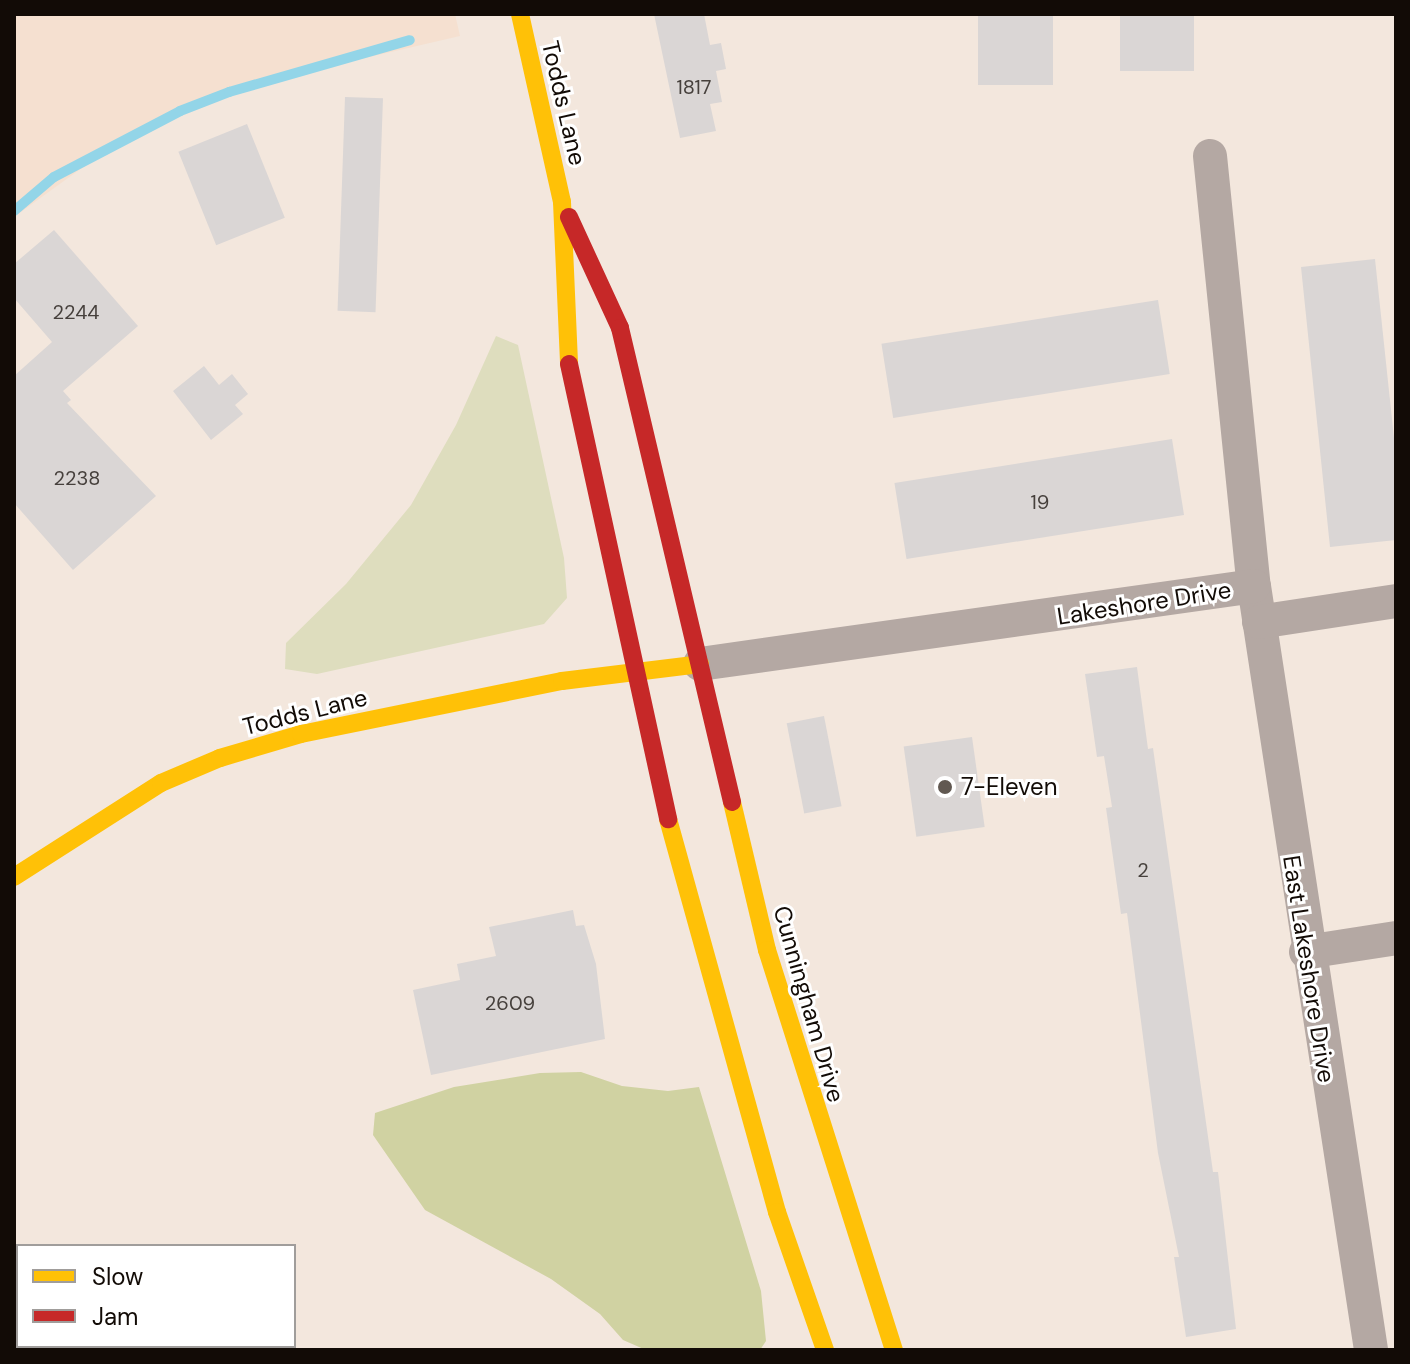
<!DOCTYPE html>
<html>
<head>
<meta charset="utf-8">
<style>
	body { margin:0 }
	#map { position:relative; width:1410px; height:1364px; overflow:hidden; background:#f3e7dd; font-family:"DM Sans",sans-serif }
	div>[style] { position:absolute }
	.built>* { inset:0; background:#f5e0d0 }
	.green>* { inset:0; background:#deddbe }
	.forest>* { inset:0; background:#d0d2a2 }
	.stream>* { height:10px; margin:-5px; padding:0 5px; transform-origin:5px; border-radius:5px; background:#93d5e8 }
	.building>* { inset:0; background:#dad6d5; transform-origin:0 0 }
	.street>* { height:34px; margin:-17px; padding:0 17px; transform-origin:17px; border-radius:17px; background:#b4a8a3 }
	.slow>* { height:18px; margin:-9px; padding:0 9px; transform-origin:9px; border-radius:9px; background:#ffc107 }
	.jam>* { height:18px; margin:-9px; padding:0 9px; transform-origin:9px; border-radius:9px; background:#c62828 }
	.dots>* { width:22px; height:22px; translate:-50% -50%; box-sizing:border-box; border:4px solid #fff; border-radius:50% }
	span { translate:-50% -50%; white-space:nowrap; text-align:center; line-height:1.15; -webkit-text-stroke:6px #fff; paint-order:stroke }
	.number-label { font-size:20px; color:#46403c }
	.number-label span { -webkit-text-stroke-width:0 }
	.street-label { font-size:24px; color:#120b06 }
	.poi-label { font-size:24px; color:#120b06 }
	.left { translate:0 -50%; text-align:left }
	.frame { position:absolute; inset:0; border:16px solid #120b06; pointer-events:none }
	.legend { position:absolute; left:16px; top:1244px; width:280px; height:104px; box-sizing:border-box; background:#fff; border:2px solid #a09d9b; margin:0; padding:10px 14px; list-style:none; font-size:24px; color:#120b06 }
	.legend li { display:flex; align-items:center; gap:16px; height:40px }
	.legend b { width:40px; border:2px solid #a09d9b }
</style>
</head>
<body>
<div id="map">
	<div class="built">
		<div style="clip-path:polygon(14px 14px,455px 14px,460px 36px,257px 83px,118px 142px,14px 217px)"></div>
	</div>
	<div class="green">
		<div style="clip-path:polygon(496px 336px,518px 345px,564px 558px,567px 598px,544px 624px,317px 674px,285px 669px,286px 643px,346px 584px,411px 505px,456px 425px)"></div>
	</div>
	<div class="forest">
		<div style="clip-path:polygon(581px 1072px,622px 1086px,668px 1091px,699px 1087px,761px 1291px,766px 1341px,760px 1350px,646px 1350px,623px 1340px,600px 1314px,551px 1279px,425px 1210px,373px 1135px,375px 1113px,454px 1087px,540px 1073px)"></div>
	</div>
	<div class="stream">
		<div style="left:14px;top:211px;width:52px;rotate:-40.4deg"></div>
		<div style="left:54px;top:177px;width:142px;rotate:-27.6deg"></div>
		<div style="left:180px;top:111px;width:53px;rotate:-21.2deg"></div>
		<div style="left:229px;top:92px;width:188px;rotate:-16deg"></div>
	</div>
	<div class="building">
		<div style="clip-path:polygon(654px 14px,704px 14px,710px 45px,721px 43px,726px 69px,716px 71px,722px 102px,710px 104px,716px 131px,680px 138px)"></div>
		<div style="left:978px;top:14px;width:75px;height:71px"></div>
		<div style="left:1120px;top:14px;width:74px;height:57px"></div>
		<div style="left:345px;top:97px;width:38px;height:214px;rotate:2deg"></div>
		<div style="left:247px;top:124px;width:101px;height:74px;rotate:68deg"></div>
		<div style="clip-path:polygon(54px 230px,138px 326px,63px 391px,71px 400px,67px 403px,156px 496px,73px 570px,14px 503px,14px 376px,52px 342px,14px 298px,14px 264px)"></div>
		<div style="clip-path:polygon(1375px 259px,1396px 457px,1396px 540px,1330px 547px,1301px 267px)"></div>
		<div style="left:1158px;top:300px;width:75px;height:280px;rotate:81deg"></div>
		<div style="clip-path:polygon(204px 366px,219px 385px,232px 374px,248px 394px,235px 405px,243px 414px,211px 440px,173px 391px)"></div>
		<div style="left:1172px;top:439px;width:77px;height:281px;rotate:81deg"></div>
		<div style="clip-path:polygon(1137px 667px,1148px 749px,1153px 748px,1213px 1172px,1218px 1172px,1236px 1329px,1186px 1337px,1174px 1257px,1179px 1257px,1158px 1153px,1127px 913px,1121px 914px,1106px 808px,1112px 807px,1104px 756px,1097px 757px,1085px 674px)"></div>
		<div style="left:824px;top:716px;width:92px;height:38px;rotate:79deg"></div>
		<div style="left:972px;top:737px;width:91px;height:69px;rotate:82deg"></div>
		<div style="clip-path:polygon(573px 910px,576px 926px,584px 925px,596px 964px,605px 1039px,431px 1075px,413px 990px,460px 980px,457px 964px,496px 956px,489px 927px)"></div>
	</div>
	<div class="street">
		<div style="left:1210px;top:156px;width:432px;rotate:84.2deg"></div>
		<div style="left:1254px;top:586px;width:773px;rotate:81.29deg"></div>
		<div style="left:1259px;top:622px;width:139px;rotate:-8.7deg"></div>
		<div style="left:700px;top:664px;width:559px;rotate:-8.01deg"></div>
		<div style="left:1306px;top:952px;width:91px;rotate:-8.8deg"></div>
	</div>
	<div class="slow">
		<div style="left:520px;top:14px;width:193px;rotate:77.4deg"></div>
		<div style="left:562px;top:202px;width:162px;rotate:87.5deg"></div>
		<div style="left:732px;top:802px;width:152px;rotate:76.7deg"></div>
		<div style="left:767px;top:950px;width:420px;rotate:72.4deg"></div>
		<div style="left:668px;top:819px;width:408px;rotate:74.5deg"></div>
		<div style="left:777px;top:1212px;width:146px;rotate:70.8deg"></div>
		<div style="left:14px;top:877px;width:174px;rotate:-32.6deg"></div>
		<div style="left:161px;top:783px;width:64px;rotate:-23deg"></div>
		<div style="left:220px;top:758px;width:84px;rotate:-16.5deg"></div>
		<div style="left:301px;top:734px;width:266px;rotate:-11.5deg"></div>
		<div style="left:562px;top:681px;width:139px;rotate:-7deg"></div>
	</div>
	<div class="jam">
		<div style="left:569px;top:217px;width:122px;rotate:65.3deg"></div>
		<div style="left:620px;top:328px;width:487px;rotate:76.7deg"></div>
		<div style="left:569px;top:364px;width:466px;rotate:77.7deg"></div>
	</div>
	<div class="dots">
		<div style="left:945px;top:787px;background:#615851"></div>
	</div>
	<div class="number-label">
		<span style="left:694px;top:87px">1817</span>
		<span style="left:76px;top:312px">2244</span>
		<span style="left:77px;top:478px">2238</span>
		<span style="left:1040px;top:502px">19</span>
		<span style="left:1143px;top:870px">2</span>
		<span style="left:510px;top:1003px">2609</span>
	</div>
	<div class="street-label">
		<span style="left:564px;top:103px;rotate:77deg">Todds Lane</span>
		<span style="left:1144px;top:603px;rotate:-9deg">Lakeshore Drive</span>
		<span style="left:305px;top:712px;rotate:-14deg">Todds Lane</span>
		<span style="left:1309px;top:969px;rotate:81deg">East Lakeshore Drive</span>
		<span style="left:809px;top:1004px;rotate:74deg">Cunningham Drive</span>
	</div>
	<div class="poi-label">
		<span class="left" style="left:961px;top:787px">7-Eleven</span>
	</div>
	<div class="frame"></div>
	<ul class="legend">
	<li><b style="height:10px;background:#ffc107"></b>Slow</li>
	<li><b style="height:10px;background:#c62828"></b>Jam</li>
	</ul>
</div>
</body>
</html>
